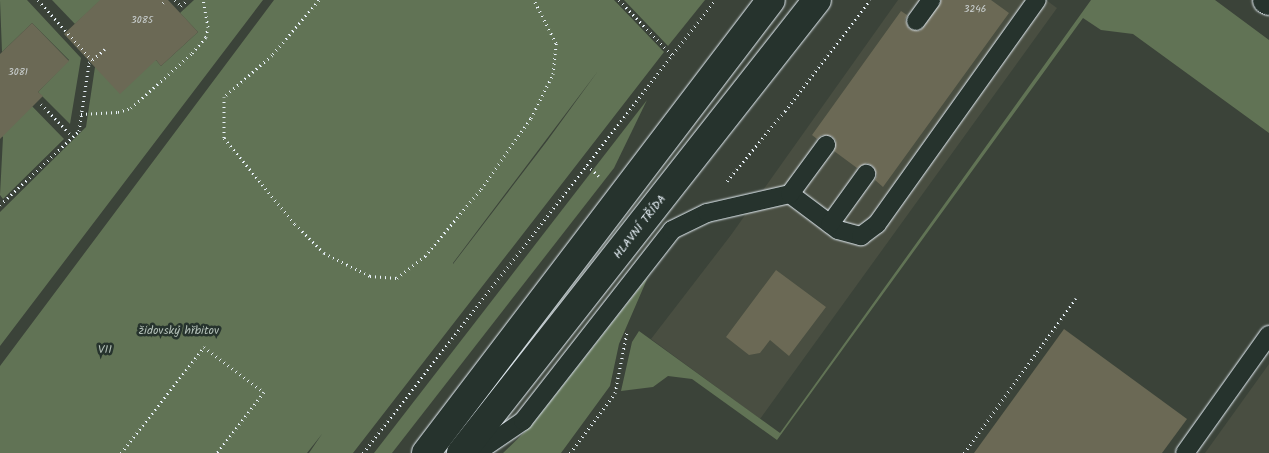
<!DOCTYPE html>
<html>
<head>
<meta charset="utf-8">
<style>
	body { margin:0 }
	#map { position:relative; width:1269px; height:453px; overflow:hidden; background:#3b4339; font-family:Kalam,sans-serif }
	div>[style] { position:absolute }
	.built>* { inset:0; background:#494e41 }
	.green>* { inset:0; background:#617355 }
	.building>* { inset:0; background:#6b6955 }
	.path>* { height:3px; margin-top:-1.5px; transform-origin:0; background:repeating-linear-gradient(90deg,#e8f1f8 0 1px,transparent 0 5px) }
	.roads { filter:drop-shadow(0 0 1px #e8f1f8) drop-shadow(0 0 1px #e8f1f8) }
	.lane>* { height:18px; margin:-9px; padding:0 9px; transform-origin:9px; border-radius:9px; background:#26332d }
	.street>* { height:28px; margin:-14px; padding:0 14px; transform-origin:14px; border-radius:14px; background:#26332d }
	.secondary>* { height:28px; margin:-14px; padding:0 14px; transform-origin:14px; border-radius:14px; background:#26332d }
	span { translate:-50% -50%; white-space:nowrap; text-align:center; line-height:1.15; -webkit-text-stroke:5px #26332d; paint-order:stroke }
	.number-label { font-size:10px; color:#c9cfcf }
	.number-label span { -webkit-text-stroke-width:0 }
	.street-label { font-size:12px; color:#e8f1f8 }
	.park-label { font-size:12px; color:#b2bfb7 }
</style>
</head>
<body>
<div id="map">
	<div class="built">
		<div style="clip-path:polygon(898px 0,1046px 0,1057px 8px,760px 419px,651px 339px,731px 235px)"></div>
		<div style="clip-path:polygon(1269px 364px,1269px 453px,1205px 453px)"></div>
	</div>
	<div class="green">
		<div style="clip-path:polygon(0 0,27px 0,81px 58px,70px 124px,38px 92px,69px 60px,32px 23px,2px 52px)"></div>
		<div style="clip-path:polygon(52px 0,101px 0,75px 24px)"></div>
		<div style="clip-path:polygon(194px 0,263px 0,0 346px,0 212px,86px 127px,95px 67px,156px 60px,161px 66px,198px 32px,180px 13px)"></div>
		<div style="clip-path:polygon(evenodd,274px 0,614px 0,664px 52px,353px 453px,309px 453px,322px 434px,307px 453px,0 453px,0 366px,274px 0,598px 71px,547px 141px,453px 264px,453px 263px,598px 71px)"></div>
		<div style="clip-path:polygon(624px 0,705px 0,668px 46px)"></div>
		<div style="clip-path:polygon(1091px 0,1215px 0,1269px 40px,1269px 133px,1133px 34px,1101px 30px,1083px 18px,777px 440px,692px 379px,668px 376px,653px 387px,621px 391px,632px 342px,639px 331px,780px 433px)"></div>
		<div style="clip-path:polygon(647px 100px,614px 168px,392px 453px,374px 453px)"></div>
		<div style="clip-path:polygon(28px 102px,64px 139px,3px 199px,0 195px,3px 137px,0 134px)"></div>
		<div style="clip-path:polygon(648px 277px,619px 344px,610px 386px,561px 453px,503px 453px,532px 425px)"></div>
	</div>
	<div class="building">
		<div style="clip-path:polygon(100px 0,168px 0,198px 32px,161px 66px,156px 60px,120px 94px,64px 34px)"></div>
		<div style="clip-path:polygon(941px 0,991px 0,1009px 13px,883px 187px,875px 180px,877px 175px,873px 166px,867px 163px,857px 168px,834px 151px,836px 141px,832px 136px,822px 135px,817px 139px,812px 135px,901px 11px,907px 15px,905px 20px,909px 29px,920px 31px)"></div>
		<div style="clip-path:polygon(32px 23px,69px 61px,38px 92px,43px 96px,0 139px,0 54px)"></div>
		<div style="clip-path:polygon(776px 270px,826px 307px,789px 356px,770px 340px,760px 353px,749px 355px,726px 337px)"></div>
		<div style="clip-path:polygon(1064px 329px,1187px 419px,1162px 453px,974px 453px)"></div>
	</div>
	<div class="path">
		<div style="left:38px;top:0;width:81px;rotate:48deg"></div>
		<div style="left:175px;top:0;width:8px;rotate:45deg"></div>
		<div style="left:181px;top:6px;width:8px;rotate:-45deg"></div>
		<div style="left:319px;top:0;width:72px;rotate:130.5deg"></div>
		<div style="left:272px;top:55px;width:64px;rotate:138.8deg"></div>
		<div style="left:224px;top:97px;width:41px;rotate:90deg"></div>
		<div style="left:224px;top:138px;width:112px;rotate:50.5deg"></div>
		<div style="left:295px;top:224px;width:41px;rotate:45deg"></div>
		<div style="left:324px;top:253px;width:51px;rotate:26.6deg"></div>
		<div style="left:370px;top:276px;width:27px;rotate:4deg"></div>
		<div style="left:397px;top:278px;width:36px;rotate:-38deg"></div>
		<div style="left:425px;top:256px;width:87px;rotate:-50.1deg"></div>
		<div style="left:481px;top:189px;width:87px;rotate:-54.8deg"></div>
		<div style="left:531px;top:118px;width:49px;rotate:-63.4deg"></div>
		<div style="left:553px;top:74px;width:31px;rotate:-84deg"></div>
		<div style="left:556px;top:43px;width:48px;rotate:-117.1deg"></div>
		<div style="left:619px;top:0;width:76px;rotate:46.1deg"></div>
		<div style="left:163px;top:3px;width:4px;rotate:-45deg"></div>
		<div style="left:41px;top:104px;width:45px;rotate:45.9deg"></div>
		<div style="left:81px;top:114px;width:37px;rotate:-3deg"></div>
		<div style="left:118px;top:112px;width:14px;rotate:-17deg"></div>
		<div style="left:131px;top:108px;width:82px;rotate:-42deg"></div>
		<div style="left:192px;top:53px;width:21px;rotate:-49deg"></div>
		<div style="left:206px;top:37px;width:10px;rotate:-79deg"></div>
		<div style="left:208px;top:27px;width:27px;rotate:-100deg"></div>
		<div style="left:587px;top:165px;width:16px;rotate:43deg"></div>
		<div style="left:727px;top:181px;width:91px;rotate:-50.4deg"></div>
		<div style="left:785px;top:111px;width:140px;rotate:-52.6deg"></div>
		<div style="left:0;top:205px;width:108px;rotate:-43.1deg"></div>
		<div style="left:79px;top:131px;width:69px;rotate:-81.6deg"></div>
		<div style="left:89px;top:63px;width:21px;rotate:-41deg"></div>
		<div style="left:121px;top:453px;width:135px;rotate:-51.9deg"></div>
		<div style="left:204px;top:347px;width:75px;rotate:36.9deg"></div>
		<div style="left:264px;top:392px;width:77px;rotate:127.6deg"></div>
		<div style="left:363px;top:453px;width:574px;rotate:-52.15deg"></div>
		<div style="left:570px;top:453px;width:75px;rotate:-53.1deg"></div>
		<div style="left:615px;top:393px;width:62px;rotate:-78.9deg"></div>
		<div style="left:964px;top:453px;width:191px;rotate:-54.1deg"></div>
	</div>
	<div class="roads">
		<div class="lane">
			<div style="left:916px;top:21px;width:26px;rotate:-54deg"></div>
			<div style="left:790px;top:194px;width:60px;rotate:36.9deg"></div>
			<div style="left:838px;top:230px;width:24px;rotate:15deg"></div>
			<div style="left:861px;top:236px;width:20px;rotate:-37deg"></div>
			<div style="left:877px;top:224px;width:275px;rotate:-54.5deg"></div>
			<div style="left:830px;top:224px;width:62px;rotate:-54.2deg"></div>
			<div style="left:476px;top:453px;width:57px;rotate:-34.2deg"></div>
			<div style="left:523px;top:421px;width:242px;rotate:-52deg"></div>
			<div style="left:672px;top:230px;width:39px;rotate:-26deg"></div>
			<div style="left:707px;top:213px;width:85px;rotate:-12.9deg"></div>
			<div style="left:790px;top:194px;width:61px;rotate:-53.7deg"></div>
			<div style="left:1185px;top:453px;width:145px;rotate:-54.6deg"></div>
		</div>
		<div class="street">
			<div style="left:1267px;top:0;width:2px;rotate:27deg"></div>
		</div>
		<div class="secondary">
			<div style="left:426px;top:453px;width:569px;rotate:-52.71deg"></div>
			<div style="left:461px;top:453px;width:576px;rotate:-51.84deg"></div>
		</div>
	</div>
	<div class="number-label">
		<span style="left:975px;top:10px">3246</span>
		<span style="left:142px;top:21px">3085</span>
		<span style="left:18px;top:73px">3081</span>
	</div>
	<div class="street-label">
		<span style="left:640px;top:227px;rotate:-52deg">HLAVNÍ TŘÍDA</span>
	</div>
	<div class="park-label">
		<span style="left:179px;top:331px">židovský hřbitov</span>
		<span style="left:105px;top:350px">VII</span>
	</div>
</div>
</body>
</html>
